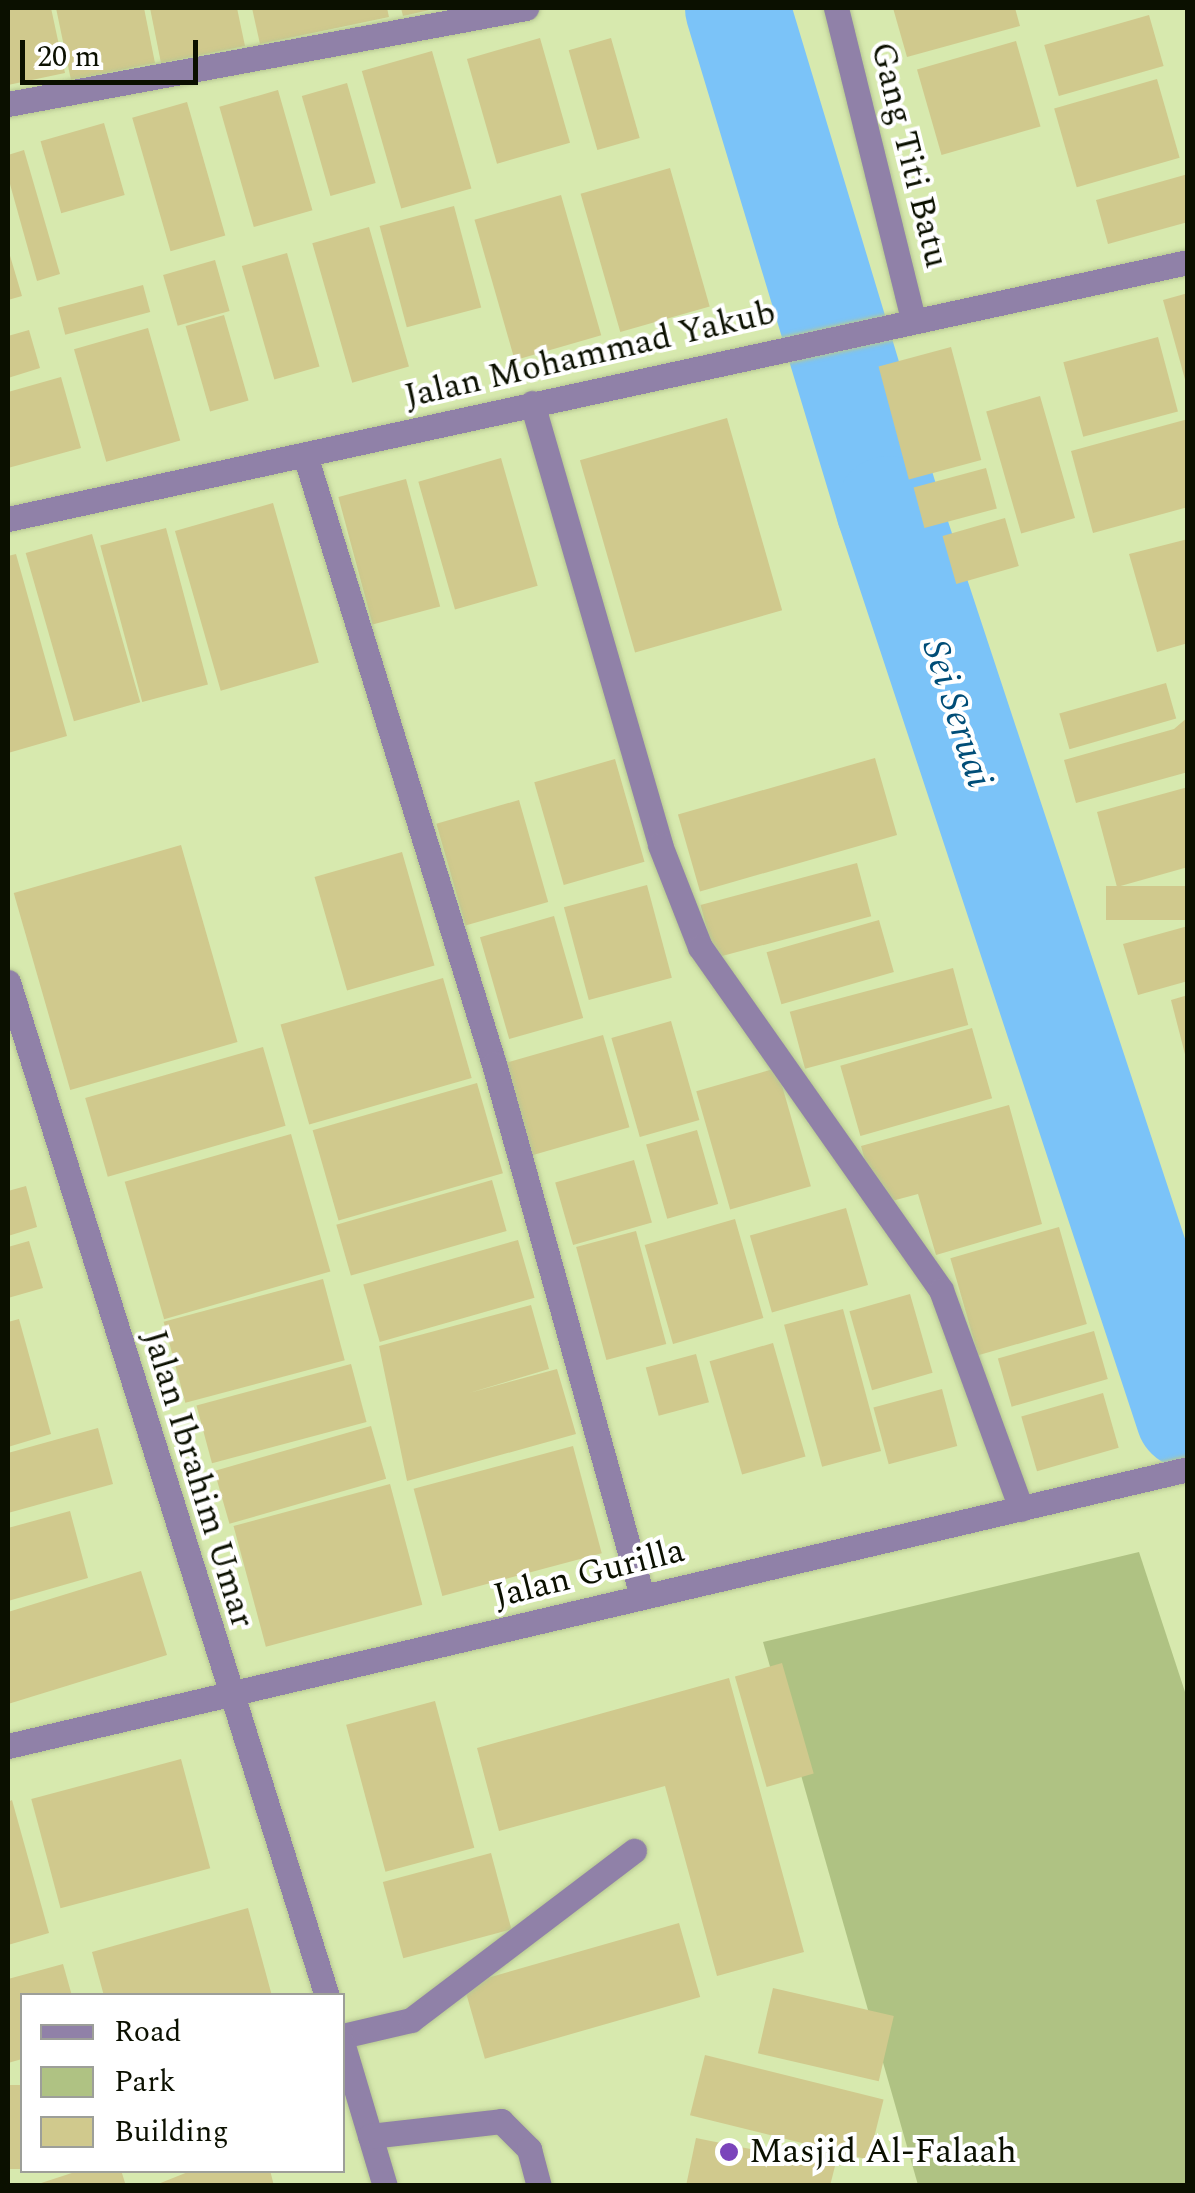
<!DOCTYPE html>
<html>
<head>
<meta charset="utf-8">
<style>
	body { margin:0 }
	#map { position:relative; width:1195px; height:2193px; overflow:hidden; background:#d7e9ae; font-family:Spectral,serif }
	div>[style] { position:absolute }
	.green>* { inset:0; background:#afc283 }
	.river>* { height:105px; margin:-52.5px; padding:0 52.5px; transform-origin:52.5px; border-radius:52.5px; background:#7bc3f8 }
	.building>* { inset:0; background:#d0c98d; transform-origin:0 0 }
	.roads { filter:drop-shadow(0 0 2px #b6c692) drop-shadow(0 0 2px #b6c692) }
	.minor>* { height:25px; margin:-12.5px; padding:0 12.5px; transform-origin:12.5px; border-radius:12.5px; background:#9081a8 }
	.dots>* { width:28px; height:28px; translate:-50% -50%; box-sizing:border-box; border:5px solid #fff; border-radius:50% }
	span { translate:-50% -50%; white-space:nowrap; text-align:center; line-height:1.15; -webkit-text-stroke:8px #fff; paint-order:stroke }
	.street-label { font-size:35px; color:#0b1000 }
	.poi-label { font-size:35px; color:#0b1000 }
	.left { translate:0 -50%; text-align:left }
	.water-label { font-size:38px; color:#004d77; font-style:italic }
	.frame { position:absolute; inset:0; border:10px solid #0b1000; pointer-events:none }
	.legend { position:absolute; left:20px; top:1993px; width:325px; height:180px; box-sizing:border-box; background:#fff; border:2px solid #9d9f99; margin:0; padding:12px 18px; list-style:none; font-size:30px; color:#0b1000 }
	.legend li { display:flex; align-items:center; gap:20px; height:50px }
	.legend b { width:50px; border:2px solid #9d9f99 }
	.scale { position:absolute; left:20px; top:40px; width:178px; height:45px; box-sizing:border-box; border:5px solid #0b1000; border-top:0; padding-left:12px; font-size:30px; line-height:35px; white-space:nowrap; color:#0b1000; -webkit-text-stroke:8px #fff; paint-order:stroke }
</style>
</head>
<body>
<div id="map">
	<div class="green">
		<div style="clip-path:polygon(1139px 1552px,1187px 1698px,1187px 2185px,918px 2185px,763px 1642px)"></div>
	</div>
	<div class="river">
		<div style="left:737px;top:8px;width:522px;rotate:73.2deg"></div>
		<div style="left:888px;top:508px;width:956px;rotate:71.72deg"></div>
	</div>
	<div class="building">
		<div style="clip-path:polygon(8px 8px,51px 8px,65px 73px,8px 85px)"></div>
		<div style="clip-path:polygon(56px 8px,144px 8px,155px 63px,71px 80px)"></div>
		<div style="clip-path:polygon(150px 8px,237px 8px,245px 46px,161px 63px)"></div>
		<div style="clip-path:polygon(252px 8px,387px 8px,389px 17px,260px 44px)"></div>
		<div style="clip-path:polygon(401px 8px,433px 8px,434px 9px,403px 16px)"></div>
		<div style="clip-path:polygon(893px 8px,1015px 8px,1020px 26px,907px 57px)"></div>
		<div style="left:1149px;top:15px;width:53px;height:109px;rotate:74deg"></div>
		<div style="left:540px;top:38px;width:109px;height:76px;rotate:74deg"></div>
		<div style="left:611px;top:38px;width:104px;height:44px;rotate:74deg"></div>
		<div style="left:1016px;top:41px;width:89px;height:103px;rotate:74deg"></div>
		<div style="left:432px;top:51px;width:143px;height:73px;rotate:74deg"></div>
		<div style="left:1157px;top:79px;width:82px;height:107px;rotate:74deg"></div>
		<div style="left:347px;top:83px;width:104px;height:47px;rotate:74deg"></div>
		<div style="left:278px;top:90px;width:125px;height:61px;rotate:74deg"></div>
		<div style="left:187px;top:102px;width:139px;height:57px;rotate:74deg"></div>
		<div style="left:104px;top:123px;width:75px;height:66px;rotate:74deg"></div>
		<div style="clip-path:polygon(24px 150px,60px 274px,37px 281px,8px 177px,8px 155px)"></div>
		<div style="left:670px;top:168px;width:144px;height:93px;rotate:74deg"></div>
		<div style="clip-path:polygon(1188px 174px,1188px 222px,1108px 244px,1096px 200px)"></div>
		<div style="left:561px;top:195px;width:146px;height:90px;rotate:74deg"></div>
		<div style="left:454px;top:206px;width:105px;height:77px;rotate:75deg"></div>
		<div style="left:369px;top:227px;width:145px;height:59px;rotate:74deg"></div>
		<div style="clip-path:polygon(8px 249px,22px 296px,8px 300px)"></div>
		<div style="left:287px;top:253px;width:118px;height:47px;rotate:74deg"></div>
		<div style="left:215px;top:260px;width:53px;height:54px;rotate:74deg"></div>
		<div style="left:143px;top:285px;width:28px;height:88px;rotate:75deg"></div>
		<div style="clip-path:polygon(1188px 293px,1188px 383px,1186px 383px,1163px 300px)"></div>
		<div style="left:224px;top:315px;width:89px;height:40px;rotate:74deg"></div>
		<div style="left:148px;top:328px;width:117px;height:77px;rotate:74deg"></div>
		<div style="clip-path:polygon(29px 330px,40px 368px,8px 378px,8px 336px)"></div>
		<div style="left:1158px;top:337px;width:77px;height:98px;rotate:75deg"></div>
		<div style="left:951px;top:347px;width:117px;height:75px;rotate:75deg"></div>
		<div style="clip-path:polygon(61px 377px,81px 448px,8px 468px,8px 392px)"></div>
		<div style="left:1040px;top:396px;width:127px;height:56px;rotate:74deg"></div>
		<div style="left:727px;top:418px;width:200px;height:153px;rotate:74deg"></div>
		<div style="clip-path:polygon(1188px 419px,1188px 507px,1093px 533px,1071px 451px)"></div>
		<div style="left:501px;top:458px;width:133px;height:86px;rotate:74deg"></div>
		<div style="left:986px;top:468px;width:42px;height:75px;rotate:75deg"></div>
		<div style="left:406px;top:479px;width:132px;height:70px;rotate:75deg"></div>
		<div style="left:273px;top:503px;width:166px;height:102px;rotate:74deg"></div>
		<div style="left:1005px;top:518px;width:50px;height:65px;rotate:74deg"></div>
		<div style="left:166px;top:528px;width:162px;height:68px;rotate:75deg"></div>
		<div style="left:92px;top:534px;width:175px;height:69px;rotate:74deg"></div>
		<div style="clip-path:polygon(1188px 539px,1188px 643px,1157px 652px,1129px 554px)"></div>
		<div style="clip-path:polygon(16px 554px,67px 736px,8px 753px,8px 556px)"></div>
		<div style="left:1166px;top:683px;width:37px;height:111px;rotate:74deg"></div>
		<div style="clip-path:polygon(1188px 717px,1188px 772px,1076px 803px,1064px 760px,1174px 729px)"></div>
		<div style="left:875px;top:758px;width:80px;height:205px;rotate:74deg"></div>
		<div style="left:615px;top:759px;width:107px;height:84px;rotate:74deg"></div>
		<div style="clip-path:polygon(1188px 787px,1188px 867px,1117px 887px,1097px 812px)"></div>
		<div style="left:519px;top:800px;width:106px;height:86px;rotate:74deg"></div>
		<div style="left:181px;top:845px;width:205px;height:174px;rotate:74deg"></div>
		<div style="left:402px;top:852px;width:118px;height:91px;rotate:74deg"></div>
		<div style="left:857px;top:863px;width:55px;height:162px;rotate:75deg"></div>
		<div style="left:647px;top:885px;width:96px;height:86px;rotate:75deg"></div>
		<div style="left:1188px;top:886px;width:34px;height:82px;rotate:90deg"></div>
		<div style="left:554px;top:916px;width:106px;height:77px;rotate:74deg"></div>
		<div style="left:879px;top:920px;width:54px;height:117px;rotate:74deg"></div>
		<div style="clip-path:polygon(1188px 926px,1188px 981px,1138px 995px,1123px 944px)"></div>
		<div style="left:953px;top:968px;width:59px;height:169px;rotate:75deg"></div>
		<div style="left:443px;top:978px;width:104px;height:169px;rotate:74deg"></div>
		<div style="clip-path:polygon(1188px 995px,1188px 1058px,1186px 1058px,1171px 1000px)"></div>
		<div style="left:671px;top:1021px;width:103px;height:62px;rotate:74deg"></div>
		<div style="left:972px;top:1028px;width:73px;height:137px;rotate:74deg"></div>
		<div style="left:603px;top:1035px;width:96px;height:102px;rotate:74deg"></div>
		<div style="left:263px;top:1047px;width:82px;height:185px;rotate:74deg"></div>
		<div style="left:777px;top:1068px;width:123px;height:84px;rotate:74deg"></div>
		<div style="left:477px;top:1083px;width:94px;height:171px;rotate:74deg"></div>
		<div style="clip-path:polygon(1009px 1105px,1042px 1224px,936px 1255px,918px 1194px,877px 1205px,861px 1146px)"></div>
		<div style="left:697px;top:1130px;width:77px;height:53px;rotate:74deg"></div>
		<div style="left:291px;top:1134px;width:143px;height:173px;rotate:74deg"></div>
		<div style="left:634px;top:1160px;width:65px;height:82px;rotate:74deg"></div>
		<div style="left:492px;top:1180px;width:53px;height:162px;rotate:74deg"></div>
		<div style="clip-path:polygon(26px 1186px,37px 1227px,8px 1236px,8px 1191px)"></div>
		<div style="left:846px;top:1208px;width:80px;height:100px;rotate:74deg"></div>
		<div style="left:735px;top:1219px;width:103px;height:94px;rotate:74deg"></div>
		<div style="left:1059px;top:1227px;width:101px;height:113px;rotate:74deg"></div>
		<div style="left:636px;top:1231px;width:117px;height:62px;rotate:75deg"></div>
		<div style="left:518px;top:1240px;width:60px;height:161px;rotate:74deg"></div>
		<div style="clip-path:polygon(29px 1241px,43px 1288px,8px 1298px,8px 1247px)"></div>
		<div style="left:323px;top:1279px;width:84px;height:165px;rotate:75deg"></div>
		<div style="left:910px;top:1294px;width:82px;height:63px;rotate:74deg"></div>
		<div style="clip-path:polygon(531px 1305px,549px 1369px,469px 1393px,557px 1369px,576px 1434px,407px 1481px,379px 1346px)"></div>
		<div style="left:843px;top:1309px;width:147px;height:61px;rotate:75deg"></div>
		<div style="clip-path:polygon(19px 1319px,51px 1434px,8px 1447px,8px 1322px)"></div>
		<div style="left:1094px;top:1331px;width:50px;height:100px;rotate:74deg"></div>
		<div style="left:773px;top:1343px;width:118px;height:66px;rotate:74deg"></div>
		<div style="left:696px;top:1354px;width:50px;height:52px;rotate:75deg"></div>
		<div style="left:351px;top:1364px;width:60px;height:160px;rotate:75deg"></div>
		<div style="left:942px;top:1389px;width:59px;height:71px;rotate:75deg"></div>
		<div style="left:1103px;top:1393px;width:57px;height:85px;rotate:74deg"></div>
		<div style="left:371px;top:1426px;width:55px;height:163px;rotate:74deg"></div>
		<div style="clip-path:polygon(98px 1428px,113px 1484px,8px 1513px,8px 1453px)"></div>
		<div style="left:573px;top:1446px;width:111px;height:165px;rotate:75deg"></div>
		<div style="left:390px;top:1484px;width:125px;height:162px;rotate:75deg"></div>
		<div style="clip-path:polygon(70px 1511px,88px 1578px,8px 1601px,8px 1528px)"></div>
		<div style="clip-path:polygon(141px 1571px,167px 1655px,8px 1704px,8px 1612px)"></div>
		<div style="left:782px;top:1663px;width:115px;height:49px;rotate:74deg"></div>
		<div style="clip-path:polygon(729px 1678px,804px 1952px,717px 1976px,665px 1786px,499px 1831px,477px 1748px)"></div>
		<div style="left:435px;top:1701px;width:152px;height:92px;rotate:75deg"></div>
		<div style="left:181px;top:1759px;width:113px;height:155px;rotate:75deg"></div>
		<div style="clip-path:polygon(12px 1800px,49px 1933px,8px 1945px,8px 1802px)"></div>
		<div style="left:491px;top:1853px;width:79px;height:112px;rotate:75deg"></div>
		<div style="clip-path:polygon(248px 1908px,272px 1996px,104px 1996px,92px 1952px)"></div>
		<div style="left:679px;top:1923px;width:77px;height:224px;rotate:74deg"></div>
		<div style="clip-path:polygon(63px 1964px,72px 1996px,22px 1996px,22px 2059px,8px 2063px,8px 1979px)"></div>
		<div style="left:773px;top:1988px;width:124px;height:67px;rotate:13deg"></div>
		<div style="left:705px;top:2055px;width:184px;height:62px;rotate:14deg"></div>
		<div style="left:22px;top:2085px;width:84px;height:15px;rotate:90deg"></div>
		<div style="clip-path:polygon(696px 2138px,835px 2166px,830px 2186px,686px 2186px)"></div>
		<div style="clip-path:polygon(81px 2170px,121px 2170px,126px 2186px,32px 2186px)"></div>
		<div style="clip-path:polygon(193px 2170px,270px 2170px,274px 2186px,153px 2186px)"></div>
	</div>
	<div class="roads">
		<div class="minor">
			<div style="left:836px;top:8px;width:319px;rotate:76.1deg"></div>
			<div style="left:8px;top:104px;width:527px;rotate:-10.5deg"></div>
			<div style="left:532px;top:403px;width:460px;rotate:73.8deg"></div>
			<div style="left:660px;top:845px;width:110px;rotate:68.6deg"></div>
			<div style="left:700px;top:947px;width:419px;rotate:54.9deg"></div>
			<div style="left:941px;top:1290px;width:233px;rotate:69.9deg"></div>
			<div style="left:305px;top:455px;width:638px;rotate:72.76deg"></div>
			<div style="left:494px;top:1064px;width:552px;rotate:74.45deg"></div>
			<div style="left:8px;top:519px;width:1208px;rotate:-12.29deg"></div>
			<div style="left:8px;top:982px;width:1063px;rotate:72.54deg"></div>
			<div style="left:8px;top:1746px;width:1212px;rotate:-13.21deg"></div>
			<div style="left:342px;top:2036px;width:71px;rotate:-13.1deg"></div>
			<div style="left:411px;top:2020px;width:280px;rotate:-37.2deg"></div>
			<div style="left:342px;top:2042px;width:150px;rotate:73.4deg"></div>
			<div style="left:370px;top:2136px;width:132px;rotate:-6.5deg"></div>
			<div style="left:501px;top:2121px;width:40px;rotate:45deg"></div>
			<div style="left:529px;top:2149px;width:38px;rotate:75deg"></div>
		</div>
	</div>
	<div class="dots">
		<div style="left:729px;top:2152px;background:#7b44bb"></div>
	</div>
	<div class="street-label">
		<span style="left:909px;top:155px;rotate:76deg">Gang Titi Batu</span>
		<span style="left:590px;top:355px;rotate:-13deg">Jalan Mohammad Yakub</span>
		<span style="left:198px;top:1479px;rotate:73deg">Jalan Ibrahim Umar</span>
		<span style="left:589px;top:1574px;rotate:-14deg">Jalan Gurilla</span>
	</div>
	<div class="poi-label">
		<span class="left" style="left:749px;top:2152px">Masjid Al-Falaah</span>
	</div>
	<div class="water-label">
		<span style="left:956px;top:714px;rotate:72deg">Sei Seruai</span>
	</div>
	<div class="frame"></div>
	<ul class="legend">
	<li><b style="height:12px;background:#9081a8"></b>Road</li>
	<li><b style="height:28px;background:#afc283"></b>Park</li>
	<li><b style="height:28px;background:#d0c98d"></b>Building</li>
	</ul>
	<div class="scale">20 m</div>
</div>
</body>
</html>
